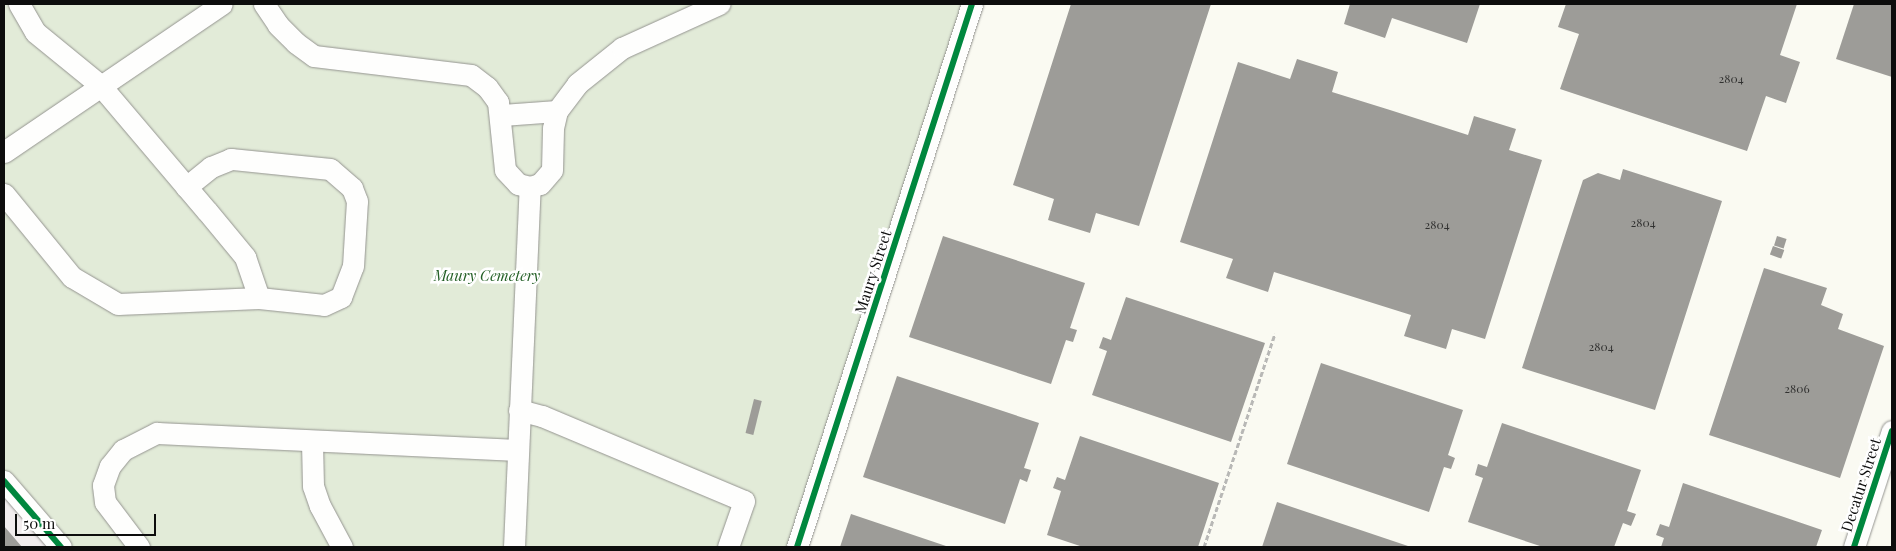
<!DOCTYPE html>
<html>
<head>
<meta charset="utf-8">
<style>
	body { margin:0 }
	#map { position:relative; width:1896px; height:551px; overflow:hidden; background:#fafaf2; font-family:"Playfair Display",serif }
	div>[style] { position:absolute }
	.industrial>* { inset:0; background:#f2edee }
	.cemetery>* { inset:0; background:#e2ebd8 }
	.building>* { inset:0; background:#9d9c98; transform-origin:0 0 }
	.path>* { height:3px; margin-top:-1.5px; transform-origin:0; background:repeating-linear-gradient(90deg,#b8b8b6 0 5px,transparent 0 7.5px) }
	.roads { filter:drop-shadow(0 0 1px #949490) drop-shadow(0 0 1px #949490) }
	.minor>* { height:21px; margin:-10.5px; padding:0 10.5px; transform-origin:10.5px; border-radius:10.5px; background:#fefefd }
	.cycleway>* { height:6px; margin:-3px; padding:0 3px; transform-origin:3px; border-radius:3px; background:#00873e }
	span { translate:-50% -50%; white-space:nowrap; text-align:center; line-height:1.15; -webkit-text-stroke:5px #fff; paint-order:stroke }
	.number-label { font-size:12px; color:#313130 }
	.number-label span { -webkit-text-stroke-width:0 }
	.street-label { font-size:15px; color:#0d0d0d }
	.park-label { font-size:15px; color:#235f25; font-style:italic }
	.frame { position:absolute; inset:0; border:5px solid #0d0d0d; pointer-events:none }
	.scale { position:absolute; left:15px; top:514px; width:141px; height:22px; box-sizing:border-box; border:2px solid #0d0d0d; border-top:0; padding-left:6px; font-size:15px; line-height:18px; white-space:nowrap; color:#0d0d0d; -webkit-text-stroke:4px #fff; paint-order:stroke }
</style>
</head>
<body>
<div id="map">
	<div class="industrial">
		<div style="clip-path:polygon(4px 482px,60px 547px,4px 547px)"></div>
	</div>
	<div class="cemetery">
		<div style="clip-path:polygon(4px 4px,971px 4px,794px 547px,60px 547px,4px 482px)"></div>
	</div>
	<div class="building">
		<div style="clip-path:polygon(1071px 4px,1211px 4px,1139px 226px,1096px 213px,1090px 233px,1048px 220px,1054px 199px,1013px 185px)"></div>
		<div style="clip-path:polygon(1350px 4px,1480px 4px,1467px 43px,1392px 18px,1385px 38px,1344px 24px)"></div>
		<div style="clip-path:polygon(1566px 4px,1797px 4px,1780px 55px,1800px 62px,1786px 103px,1766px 96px,1747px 151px,1560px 89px,1579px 34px,1558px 27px)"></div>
		<div style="clip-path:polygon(1854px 4px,1892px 4px,1892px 77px,1836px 59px)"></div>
		<div style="clip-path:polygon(1297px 59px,1338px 72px,1332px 92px,1390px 110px,1468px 135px,1474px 116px,1516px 129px,1509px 150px,1542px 160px,1485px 339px,1452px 329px,1446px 349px,1404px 336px,1411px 315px,1274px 272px,1268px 292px,1226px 278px,1233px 259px,1180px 242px,1238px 62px,1290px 79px)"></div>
		<div style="clip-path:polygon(1623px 169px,1722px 201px,1655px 410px,1522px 368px,1583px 180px,1598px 173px,1620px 180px)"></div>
		<div style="clip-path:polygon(943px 236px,1085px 283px,1070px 328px,1077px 330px,1073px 342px,1066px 340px,1051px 384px,909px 337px)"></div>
		<div style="left:1777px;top:236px;width:10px;height:10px;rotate:17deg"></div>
		<div style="left:1773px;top:246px;width:12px;height:9px;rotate:20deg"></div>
		<div style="clip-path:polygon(1764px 268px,1827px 288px,1821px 305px,1843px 314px,1838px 329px,1884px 346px,1840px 478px,1709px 435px)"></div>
		<div style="clip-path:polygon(1126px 297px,1265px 343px,1231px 442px,1092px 395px,1107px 351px,1099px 348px,1103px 337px,1111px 340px)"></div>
		<div style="clip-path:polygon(1321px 363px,1463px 410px,1448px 455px,1455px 458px,1451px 469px,1444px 467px,1429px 512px,1287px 464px)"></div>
		<div style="clip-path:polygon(897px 376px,1039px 423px,1024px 468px,1031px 470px,1027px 482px,1020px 479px,1005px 524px,863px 477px)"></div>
		<div style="left:754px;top:399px;width:8px;height:35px;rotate:14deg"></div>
		<div style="clip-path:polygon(1502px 423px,1641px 470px,1627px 511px,1636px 514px,1631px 526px,1623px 523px,1614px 547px,1543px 547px,1468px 522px,1483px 478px,1475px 475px,1478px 464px,1487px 467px)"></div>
		<div style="clip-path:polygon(1080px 436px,1219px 483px,1198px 547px,1083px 547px,1047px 535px,1061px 491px,1053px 488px,1057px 477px,1065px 480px)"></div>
		<div style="clip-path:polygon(1683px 483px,1822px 530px,1816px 547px,1661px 547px,1664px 538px,1656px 535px,1660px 524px,1669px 527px)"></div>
		<div style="clip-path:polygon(1277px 502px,1411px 547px,1262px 547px)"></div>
		<div style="clip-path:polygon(851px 514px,949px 547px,840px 547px)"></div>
		<div style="clip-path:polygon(4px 526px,22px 547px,4px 547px)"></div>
	</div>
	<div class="path">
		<div style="left:1204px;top:547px;width:225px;rotate:-71.6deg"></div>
	</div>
	<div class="roads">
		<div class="minor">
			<div style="left:19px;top:4px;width:32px;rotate:60deg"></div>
			<div style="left:35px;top:32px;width:84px;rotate:39.2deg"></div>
			<div style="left:100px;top:85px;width:165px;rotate:49.7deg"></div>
			<div style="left:207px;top:211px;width:60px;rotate:50.4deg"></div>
			<div style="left:245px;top:257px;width:43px;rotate:71.1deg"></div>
			<div style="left:264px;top:4px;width:25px;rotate:56deg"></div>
			<div style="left:278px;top:25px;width:25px;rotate:45deg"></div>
			<div style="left:296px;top:43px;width:22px;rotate:36deg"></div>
			<div style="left:314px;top:56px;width:158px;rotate:6.9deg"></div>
			<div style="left:471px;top:75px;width:20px;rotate:37deg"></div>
			<div style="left:487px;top:87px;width:19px;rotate:54deg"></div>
			<div style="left:498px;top:102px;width:68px;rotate:84.1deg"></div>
			<div style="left:505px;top:170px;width:19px;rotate:47deg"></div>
			<div style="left:518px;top:184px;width:12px;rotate:14deg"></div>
			<div style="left:530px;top:187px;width:10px;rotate:-17deg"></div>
			<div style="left:540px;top:184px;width:18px;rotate:-49deg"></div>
			<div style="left:552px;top:170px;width:42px;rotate:-88.6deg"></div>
			<div style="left:553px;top:128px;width:17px;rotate:-77deg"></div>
			<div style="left:557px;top:111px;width:34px;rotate:-53deg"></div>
			<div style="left:577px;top:84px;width:58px;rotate:-38.7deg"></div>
			<div style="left:622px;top:48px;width:107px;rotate:-24.4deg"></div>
			<div style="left:502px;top:115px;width:55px;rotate:-4.2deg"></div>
			<div style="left:4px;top:152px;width:263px;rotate:-34.2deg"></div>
			<div style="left:4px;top:194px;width:107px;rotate:50.7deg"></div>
			<div style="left:72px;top:277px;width:53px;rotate:30.4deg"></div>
			<div style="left:118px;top:304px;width:141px;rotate:-2.4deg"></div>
			<div style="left:259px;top:298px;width:65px;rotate:6.1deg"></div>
			<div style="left:324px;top:305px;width:19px;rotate:-25deg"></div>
			<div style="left:341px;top:297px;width:33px;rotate:-69deg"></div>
			<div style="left:353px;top:266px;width:65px;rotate:-86.5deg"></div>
			<div style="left:357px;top:201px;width:14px;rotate:-111deg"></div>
			<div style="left:352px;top:188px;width:29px;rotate:-139deg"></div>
			<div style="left:330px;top:169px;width:100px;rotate:-174.2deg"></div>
			<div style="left:231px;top:159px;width:22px;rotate:158deg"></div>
			<div style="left:211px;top:167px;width:32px;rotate:141deg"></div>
			<div style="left:519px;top:410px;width:24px;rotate:15deg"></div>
			<div style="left:542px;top:416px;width:219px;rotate:22.8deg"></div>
			<div style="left:744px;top:501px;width:49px;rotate:109.2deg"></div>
			<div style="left:312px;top:442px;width:44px;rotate:88.7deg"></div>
			<div style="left:313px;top:486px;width:21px;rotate:71deg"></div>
			<div style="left:320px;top:506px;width:47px;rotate:61.8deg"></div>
			<div style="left:4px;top:481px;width:87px;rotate:49.2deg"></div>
			<div style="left:139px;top:547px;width:56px;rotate:-127.1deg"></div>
			<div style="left:105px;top:502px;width:17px;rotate:-97deg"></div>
			<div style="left:103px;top:485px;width:20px;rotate:-70deg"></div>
			<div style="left:110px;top:466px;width:21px;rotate:-51deg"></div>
			<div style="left:123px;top:450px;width:38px;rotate:-27deg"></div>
			<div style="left:157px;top:433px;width:361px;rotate:2.7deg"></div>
			<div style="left:514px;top:547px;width:360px;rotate:-87.5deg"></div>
			<div style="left:797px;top:547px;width:571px;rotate:-72.14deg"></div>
			<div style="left:1854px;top:547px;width:122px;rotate:-71.9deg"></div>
		</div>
	</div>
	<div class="cycleway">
		<div style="left:4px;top:481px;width:87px;rotate:49.2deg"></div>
		<div style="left:797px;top:547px;width:571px;rotate:-72.14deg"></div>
		<div style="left:1854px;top:547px;width:122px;rotate:-71.9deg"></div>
	</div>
	<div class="number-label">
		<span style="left:1731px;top:79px">2804</span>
		<span style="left:1643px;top:223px">2804</span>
		<span style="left:1437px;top:225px">2804</span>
		<span style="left:1601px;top:347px">2804</span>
		<span style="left:1797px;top:389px">2806</span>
	</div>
	<div class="street-label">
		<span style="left:873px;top:272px;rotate:-72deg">Maury Street</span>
		<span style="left:1861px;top:485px;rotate:-72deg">Decatur Street</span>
	</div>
	<div class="park-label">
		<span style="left:487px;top:276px">Maury Cemetery</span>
	</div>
	<div class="frame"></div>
	<div class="scale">50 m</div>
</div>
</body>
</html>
